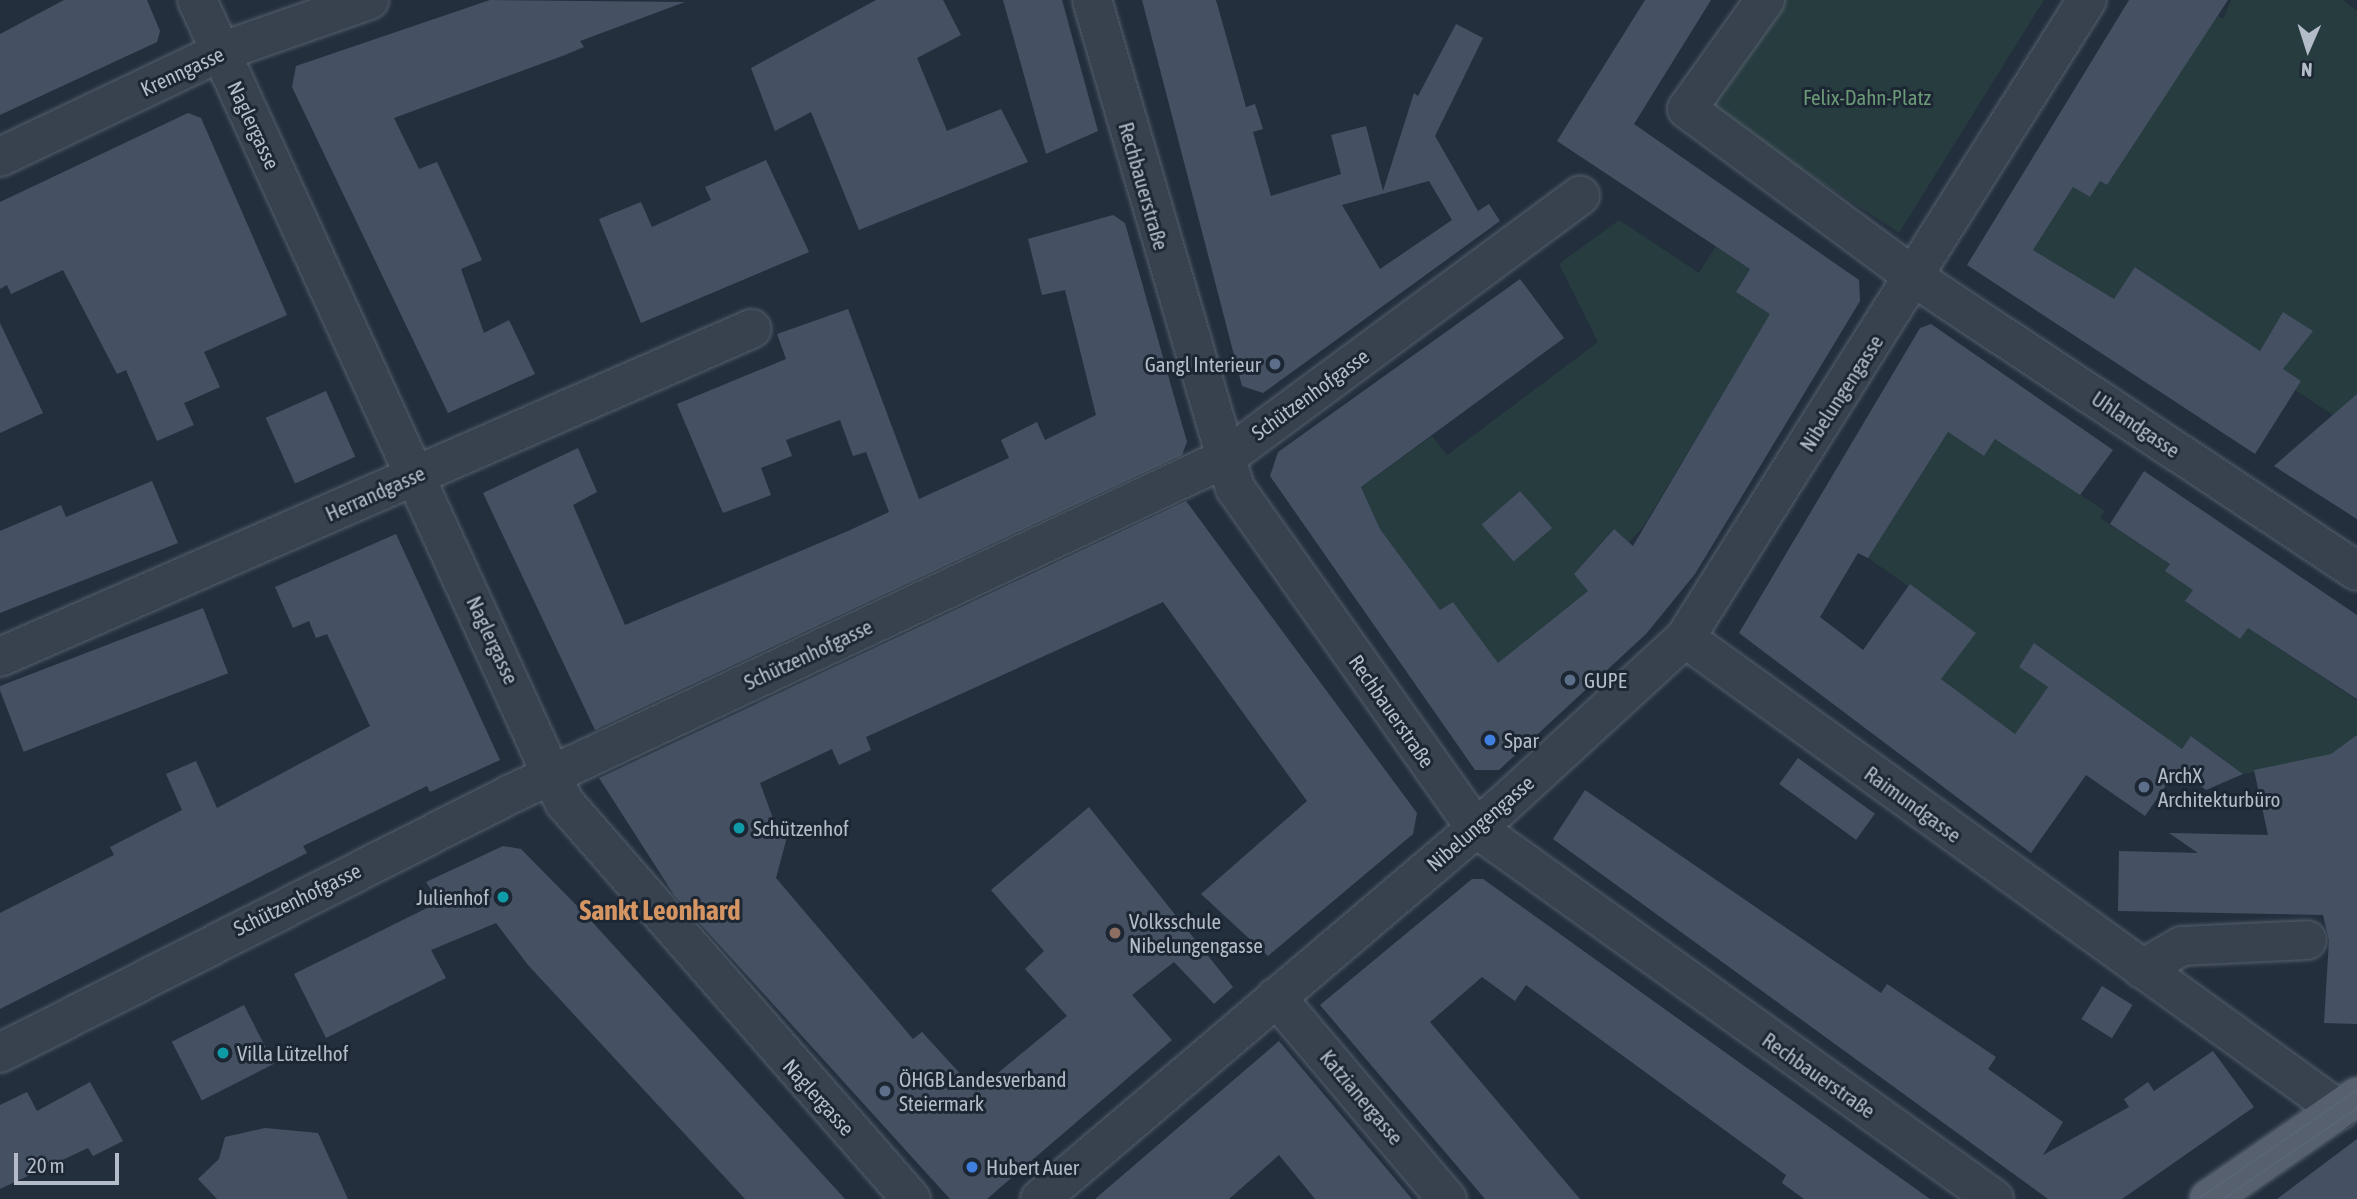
<!DOCTYPE html>
<html>
<head>
<meta charset="utf-8">
<style>
	body { margin:0 }
	#map { position:relative; width:2357px; height:1199px; overflow:hidden; background:#242f3e; font-family:"Asap Condensed",sans-serif }
	div>[style] { position:absolute }
	.green>* { inset:0; background:#263c3f }
	.building>* { inset:0; background:#455162; transform-origin:0 0 }
	.roads { filter:drop-shadow(0 0 2px #565f6c) drop-shadow(0 0 2px #565f6c) }
	.minor>* { height:38px; margin:-19px; padding:0 19px; transform-origin:19px; border-radius:19px; background:#38414e }
	.major>* { height:38px; margin:-19px; padding:0 19px; transform-origin:19px; border-radius:19px; background:#56606e }
	.tram>* { height:2px; margin:-1px; padding:0 1px; transform-origin:1px; border-radius:1px; background:#5a6575 }
	.dots>* { width:19px; height:19px; translate:-50% -50%; box-sizing:border-box; border:4px solid #1d2633; border-radius:50% }
	span { translate:-50% -50%; white-space:nowrap; text-align:center; line-height:1.15; -webkit-text-stroke:6px #1d2633; paint-order:stroke }
	.street-label { font-size:21px; color:#b4bcc9 }
	.park-label { font-size:21px; color:#6b9a76 }
	.poi-label { font-size:21px; color:#b4bcc9 }
	.right { translate:-100% -50%; text-align:right }
	.left { translate:0 -50%; text-align:left }
	.district-label { font-size:28px; color:#d59563; font-weight:700 }
	.north { position:absolute; left:2273px; top:14px; width:70px; height:70px; -webkit-text-stroke:5px #1d2633; paint-order:stroke; rotate:183deg; font-size:19px; font-weight:700; line-height:28px; text-align:center; color:#b4bcc9 }
	.north::after { content:''; display:block; margin:auto; width:24px; height:32px; background:#b4bcc9; clip-path:polygon(50% 0,100% 100%,50% 72%,0 100%) }
	.scale { position:absolute; left:14px; top:1153px; width:105px; height:32px; box-sizing:border-box; border:4px solid #b4bcc9; border-top:0; padding-left:9px; font-size:21px; line-height:24px; white-space:nowrap; color:#b4bcc9; -webkit-text-stroke:5px #1d2633; paint-order:stroke }
</style>
</head>
<body>
<div id="map">
	<div class="green">
		<div style="clip-path:polygon(1782px 0,2044px 0,1899px 233px,1709px 109px)"></div>
		<div style="clip-path:polygon(2231px 0,2343px 0,2357px 11px,2357px 408px,2333px 415px,2295px 390px,2300px 381px,2136px 267px,2114px 299px,2033px 250px,2073px 187px,2090px 197px,2100px 181px,2107px 185px,2159px 98px,2218px 16px,2223px 19px)"></div>
		<div style="clip-path:polygon(evenodd,1619px 220px,1699px 273px,1716px 246px,1750px 269px,1736px 292px,1750px 302px,1756px 292px,1775px 307px,1643px 527px,1629px 542px,1613px 529px,1575px 573px,1588px 591px,1513px 651px,1488px 682px,1484px 645px,1453px 602px,1440px 610px,1380px 529px,1361px 487px,1432px 436px,1447px 455px,1598px 342px,1559px 264px,1619px 220px,1520px 491px,1551px 528px,1482px 524px,1520px 491px)"></div>
		<div style="clip-path:polygon(1948px 432px,1984px 456px,1995px 439px,2105px 511px,2100px 518px,2170px 564px,2166px 571px,2193px 590px,2186px 602px,2240px 639px,2248px 628px,2357px 700px,2357px 749px,2320px 762px,2243px 774px,2192px 736px,2182px 749px,2034px 643px,2019px 667px,2048px 687px,2015px 734px,1941px 679px,1975px 633px,1868px 558px)"></div>
	</div>
	<div class="building">
		<div style="clip-path:polygon(64px 0,147px 0,160px 31px,157px 42px,0 115px,0 34px)"></div>
		<div style="clip-path:polygon(490px 0,685px 2px,580px 41px,584px 47px,565px 55px,394px 118px,419px 169px,437px 162px,471px 235px,482px 260px,461px 269px,484px 333px,509px 320px,535px 374px,448px 413px,292px 87px,296px 66px)"></div>
		<div style="clip-path:polygon(876px 0,943px 0,961px 35px,917px 58px,947px 131px,1001px 109px,1028px 162px,859px 230px,811px 112px,775px 131px,751px 68px)"></div>
		<div style="clip-path:polygon(1003px 0,1062px 0,1098px 131px,1046px 154px)"></div>
		<div style="clip-path:polygon(evenodd,1142px 0,1216px 0,1246px 107px,1255px 104px,1263px 129px,1253px 132px,1271px 196px,1341px 174px,1331px 135px,1366px 126px,1383px 191px,1414px 93px,1418px 96px,1456px 24px,1483px 38px,1435px 136px,1478px 211px,1489px 204px,1500px 221px,1263px 393px,1242px 386px,1142px 0,1429px 181px,1452px 220px,1380px 269px,1342px 205px,1429px 181px)"></div>
		<div style="clip-path:polygon(1645px 0,1711px 0,1634px 124px,1859px 280px,1860px 301px,1695px 574px,1646px 634px,1499px 770px,1475px 770px,1270px 476px,1278px 452px,1520px 279px,1564px 338px,1361px 487px,1380px 529px,1440px 610px,1453px 602px,1498px 663px,1588px 591px,1574px 574px,1614px 529px,1633px 546px,1770px 314px,1736px 292px,1750px 269px,1557px 141px)"></div>
		<div style="clip-path:polygon(2129px 0,2228px 0,2107px 185px,2100px 181px,2090px 197px,2073px 187px,2033px 250px,2114px 299px,2135px 267px,2260px 351px,2283px 312px,2313px 331px,2283px 369px,2301px 381px,2255px 454px,1967px 265px)"></div>
		<div style="clip-path:polygon(188px 113px,201px 118px,287px 315px,204px 352px,220px 387px,184px 403px,194px 425px,157px 441px,126px 370px,117px 374px,63px 270px,11px 294px,7px 285px,0 289px,0 202px)"></div>
		<div style="clip-path:polygon(766px 160px,809px 252px,641px 323px,599px 219px,641px 202px,652px 227px,711px 200px,705px 187px)"></div>
		<div style="clip-path:polygon(1113px 215px,1125px 223px,1187px 442px,1182px 455px,595px 730px,483px 493px,578px 448px,597px 492px,573px 505px,625px 625px,848px 531px,889px 512px,866px 452px,853px 456px,840px 420px,786px 440px,792px 456px,761px 468px,771px 495px,723px 513px,677px 404px,786px 359px,777px 334px,848px 309px,919px 499px,1009px 458px,1001px 440px,1037px 422px,1045px 440px,1096px 415px,1065px 290px,1042px 295px,1028px 239px)"></div>
		<div style="clip-path:polygon(0 323px,43px 413px,0 433px)"></div>
		<div style="clip-path:polygon(1931px 324px,2113px 450px,2080px 495px,1995px 439px,1984px 456px,1948px 432px,1868px 558px,1858px 553px,1820px 617px,1863px 650px,1910px 584px,1976px 633px,1941px 679px,2015px 734px,2048px 687px,2019px 667px,2034px 643px,2182px 749px,2191px 736px,2243px 774px,2206px 790px,2178px 768px,2145px 816px,2086px 775px,2031px 853px,1739px 633px,1920px 328px)"></div>
		<div style="left:326px;top:391px;width:72px;height:66px;rotate:66deg"></div>
		<div style="clip-path:polygon(2357px 394px,2357px 519px,2274px 466px)"></div>
		<div style="clip-path:polygon(2144px 471px,2357px 615px,2357px 699px,2248px 628px,2240px 639px,2185px 601px,2193px 590px,2165px 571px,2170px 564px,2110px 524px)"></div>
		<div style="clip-path:polygon(152px 481px,178px 543px,0 613px,0 531px,61px 505px,66px 517px)"></div>
		<div style="left:1520px;top:491px;width:49px;height:51px;rotate:49deg"></div>
		<div style="clip-path:polygon(1186px 501px,1417px 813px,1413px 834px,1268px 956px,1201px 894px,1307px 801px,1163px 602px,866px 737px,871px 750px,839px 765px,832px 749px,760px 783px,779px 835px,787px 837px,776px 878px,913px 1039px,922px 1032px,976px 1091px,1067px 1016px,1025px 969px,1044px 951px,991px 890px,1089px 807px,1233px 987px,1214px 1004px,1174px 962px,1132px 995px,1172px 1040px,987px 1199px,950px 1199px,674px 895px,599px 778px)"></div>
		<div style="clip-path:polygon(396px 534px,500px 760px,430px 792px,427px 786px,303px 846px,307px 853px,0 1009px,0 913px,114px 855px,110px 847px,182px 810px,166px 774px,196px 761px,217px 808px,370px 726px,327px 634px,316px 638px,309px 621px,293px 628px,275px 587px)"></div>
		<div style="left:203px;top:608px;width:70px;height:219px;rotate:69deg"></div>
		<div style="clip-path:polygon(2357px 735px,2357px 1024px,2324px 1023px,2329px 940px,2323px 915px,2118px 911px,2119px 851px,2198px 853px,2169px 833px,2268px 835px,2254px 770px,2331px 754px)"></div>
		<div style="left:1798px;top:758px;width:95px;height:32px;rotate:36deg"></div>
		<div style="clip-path:polygon(1585px 790px,1881px 993px,1887px 984px,1996px 1057px,1988px 1069px,2063px 1122px,2043px 1155px,2129px 1107px,2124px 1099px,2148px 1082px,2154px 1091px,2213px 1051px,2254px 1107px,2122px 1199px,2048px 1199px,1553px 839px)"></div>
		<div style="clip-path:polygon(503px 846px,521px 849px,584px 913px,845px 1199px,745px 1199px,528px 965px,496px 923px,431px 950px,446px 978px,326px 1038px,294px 974px,439px 902px,426px 882px)"></div>
		<div style="clip-path:polygon(1472px 879px,1483px 879px,1930px 1199px,1804px 1199px,1782px 1183px,1786px 1175px,1526px 985px,1515px 1001px,1482px 977px,1430px 1022px,1580px 1199px,1485px 1199px,1320px 1005px)"></div>
		<div style="left:2102px;top:986px;width:36px;height:39px;rotate:32deg"></div>
		<div style="left:244px;top:1005px;width:66px;height:81px;rotate:63deg"></div>
		<div style="clip-path:polygon(1279px 1041px,1412px 1199px,1315px 1199px,1279px 1155px,1229px 1199px,1095px 1199px)"></div>
		<div style="clip-path:polygon(90px 1082px,123px 1141px,93px 1156px,88px 1148px,0 1189px,0 1105px,27px 1092px,37px 1111px)"></div>
		<div style="clip-path:polygon(265px 1128px,318px 1133px,348px 1199px,217px 1199px,198px 1179px,219px 1159px,225px 1137px)"></div>
		<div style="clip-path:polygon(2357px 1139px,2357px 1199px,2277px 1199px)"></div>
	</div>
	<div class="roads">
		<div class="minor">
			<div style="left:197px;top:0;width:882px;rotate:65.41deg"></div>
			<div style="left:564px;top:802px;width:527px;rotate:48.84deg"></div>
			<div style="left:1092px;top:0;width:509px;rotate:73.67deg"></div>
			<div style="left:1235px;top:488px;width:417px;rotate:54.7deg"></div>
			<div style="left:1476px;top:828px;width:637px;rotate:35.61deg"></div>
			<div style="left:1765px;top:0;width:134px;rotate:125.6deg"></div>
			<div style="left:1687px;top:109px;width:284px;rotate:36.5deg"></div>
			<div style="left:1915px;top:278px;width:530px;rotate:33.54deg"></div>
			<div style="left:0;top:157px;width:244px;rotate:-25.5deg"></div>
			<div style="left:220px;top:52px;width:158px;rotate:-19.2deg"></div>
			<div style="left:1685px;top:638px;width:807px;rotate:35.82deg"></div>
			<div style="left:0;top:657px;width:820px;rotate:-23.59deg"></div>
			<div style="left:2142px;top:969px;width:46px;rotate:-29.9deg"></div>
			<div style="left:2182px;top:946px;width:125px;rotate:-2.7deg"></div>
			<div style="left:1276px;top:997px;width:265px;rotate:49.8deg"></div>
			<div style="left:0;top:1053px;width:573px;rotate:-26.88deg"></div>
			<div style="left:511px;top:794px;width:788px;rotate:-25.17deg"></div>
			<div style="left:1224px;top:459px;width:443px;rotate:-36.5deg"></div>
			<div style="left:1040px;top:1199px;width:605px;rotate:-40.38deg"></div>
			<div style="left:1501px;top:807px;width:250px;rotate:-42.6deg"></div>
			<div style="left:1685px;top:638px;width:754px;rotate:-57.79deg"></div>
		</div>
		<div class="major">
			<div style="left:2209px;top:1199px;width:180px;rotate:-34.6deg"></div>
		</div>
	</div>
	<div class="tram">
		<div style="left:2198px;top:1199px;width:193px;rotate:-34.4deg"></div>
		<div style="left:2223px;top:1199px;width:162px;rotate:-34.2deg"></div>
	</div>
	<div class="dots">
		<div style="left:1275px;top:364px;background:#5c6f8a"></div>
		<div style="left:1570px;top:680px;background:#5c6f8a"></div>
		<div style="left:1490px;top:740px;background:#3f7fe0"></div>
		<div style="left:2144px;top:787px;background:#5c6f8a"></div>
		<div style="left:739px;top:828px;background:#0f9aa8"></div>
		<div style="left:503px;top:897px;background:#0f9aa8"></div>
		<div style="left:1115px;top:933px;background:#8d6e63"></div>
		<div style="left:223px;top:1053px;background:#0f9aa8"></div>
		<div style="left:885px;top:1091px;background:#5c6f8a"></div>
		<div style="left:972px;top:1167px;background:#3f7fe0"></div>
	</div>
	<div class="street-label">
		<span style="left:182px;top:71px;rotate:-25deg">Krenngasse</span>
		<span style="left:254px;top:125px;rotate:65deg">Naglergasse</span>
		<span style="left:1144px;top:186px;rotate:74deg">Rechbauerstraße</span>
		<span style="left:1841px;top:393px;rotate:-57deg">Nibelungengasse</span>
		<span style="left:1310px;top:394px;rotate:-36deg">Schützenhofgasse</span>
		<span style="left:2136px;top:424px;rotate:34deg">Uhlandgasse</span>
		<span style="left:375px;top:493px;rotate:-24deg">Herrandgasse</span>
		<span style="left:493px;top:640px;rotate:65deg">Naglergasse</span>
		<span style="left:808px;top:654px;rotate:-25deg">Schützenhofgasse</span>
		<span style="left:1392px;top:711px;rotate:55deg">Rechbauerstraße</span>
		<span style="left:1913px;top:804px;rotate:36deg">Raimundgasse</span>
		<span style="left:1480px;top:823px;rotate:-41deg">Nibelungengasse</span>
		<span style="left:297px;top:899px;rotate:-26deg">Schützenhofgasse</span>
		<span style="left:1819px;top:1075px;rotate:35deg">Rechbauerstraße</span>
		<span style="left:819px;top:1097px;rotate:48deg">Naglergasse</span>
		<span style="left:1362px;top:1097px;rotate:50deg">Katzianergasse</span>
	</div>
	<div class="park-label">
		<span style="left:1867px;top:97px">Felix-Dahn-Platz</span>
	</div>
	<div class="poi-label">
		<span class="right" style="left:1261px;top:364px">Gangl Interieur</span>
		<span class="left" style="left:1584px;top:680px">GUPE</span>
		<span class="left" style="left:1504px;top:740px">Spar</span>
		<span class="left" style="left:2158px;top:787px">ArchX<br>Architekturbüro</span>
		<span class="left" style="left:753px;top:828px">Schützenhof</span>
		<span class="right" style="left:489px;top:897px">Julienhof</span>
		<span class="left" style="left:1129px;top:933px">Volksschule<br>Nibelungengasse</span>
		<span class="left" style="left:237px;top:1053px">Villa Lützelhof</span>
		<span class="left" style="left:899px;top:1091px">ÖHGB Landesverband<br>Steiermark</span>
		<span class="left" style="left:986px;top:1167px">Hubert Auer</span>
	</div>
	<div class="district-label">
		<span style="left:660px;top:910px">Sankt Leonhard</span>
	</div>
	<div class="north">N</div>
	<div class="scale">20 m</div>
</div>
</body>
</html>
